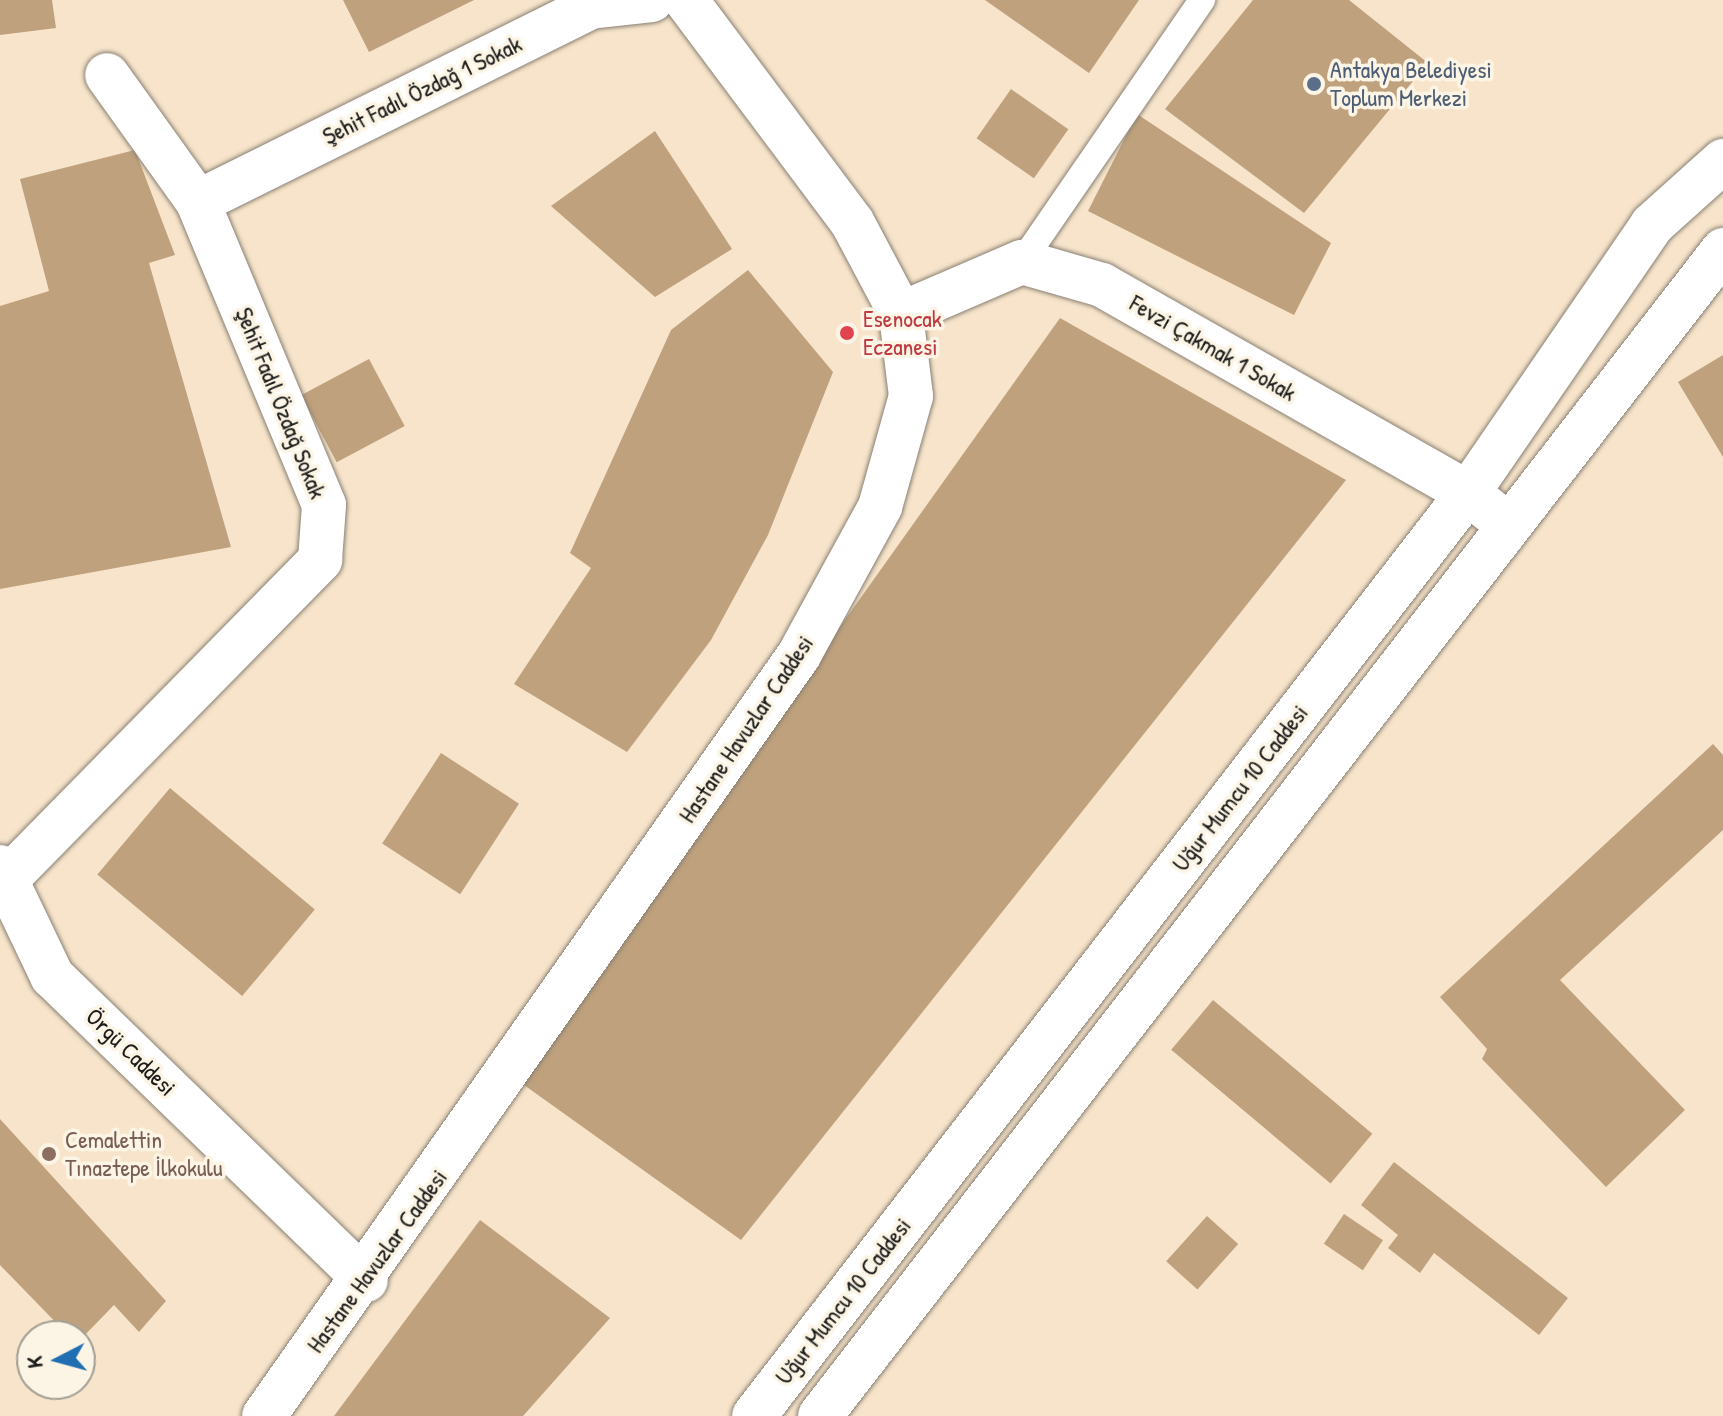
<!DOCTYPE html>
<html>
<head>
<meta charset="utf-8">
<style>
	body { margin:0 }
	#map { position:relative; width:1723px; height:1416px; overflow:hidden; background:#f7e4cb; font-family:"Patrick Hand",sans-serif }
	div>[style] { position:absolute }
	.building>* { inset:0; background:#bfa17d; transform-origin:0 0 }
	.roads { filter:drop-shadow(0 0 2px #8a8074) drop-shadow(0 0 2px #8a8074) }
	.lane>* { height:26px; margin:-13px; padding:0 13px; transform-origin:13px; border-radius:13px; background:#fff }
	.street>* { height:44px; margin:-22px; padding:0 22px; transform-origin:22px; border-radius:22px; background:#fff }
	.secondary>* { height:44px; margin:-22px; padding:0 22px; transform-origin:22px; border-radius:22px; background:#fff }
	.dots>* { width:22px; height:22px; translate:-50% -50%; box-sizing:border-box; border:4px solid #fcf5e5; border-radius:50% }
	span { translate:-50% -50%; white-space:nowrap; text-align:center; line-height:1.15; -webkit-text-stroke:7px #fcf5e5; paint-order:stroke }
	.service-label { font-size:24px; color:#4e5e75 }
	.left { translate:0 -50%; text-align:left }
	.street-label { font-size:24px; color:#1c1c1c }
	.health-label { font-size:24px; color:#be3a42 }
	.education-label { font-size:24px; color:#785e54 }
	.north { position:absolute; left:16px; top:1320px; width:80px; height:80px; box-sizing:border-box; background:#fcf5e5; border:2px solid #a29e95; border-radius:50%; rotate:264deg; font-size:22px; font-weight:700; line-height:32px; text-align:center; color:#1c1c1c }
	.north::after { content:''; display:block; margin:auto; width:28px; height:36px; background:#1f6fb2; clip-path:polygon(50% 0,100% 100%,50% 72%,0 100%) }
</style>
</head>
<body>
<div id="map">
	<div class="building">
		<div style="clip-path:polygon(0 0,52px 0,56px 28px,0 35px)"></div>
		<div style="clip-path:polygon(343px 0,474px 0,369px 52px)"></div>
		<div style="clip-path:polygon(985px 0,1139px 0,1089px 73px)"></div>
		<div style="clip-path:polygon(1253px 0,1349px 0,1428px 63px,1304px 213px,1165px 109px)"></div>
		<div style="left:1011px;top:89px;width:70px;height:60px;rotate:35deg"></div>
		<div style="clip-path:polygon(1137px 114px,1331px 243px,1294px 315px,1088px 211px)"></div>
		<div style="clip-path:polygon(655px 131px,732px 249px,655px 297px,551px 206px)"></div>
		<div style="clip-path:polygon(135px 150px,175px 255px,149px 263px,231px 547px,0 589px,0 306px,49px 291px,20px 179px)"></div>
		<div style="clip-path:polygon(748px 270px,833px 372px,768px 535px,711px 640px,627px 752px,514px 684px,591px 568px,570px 553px,671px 330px)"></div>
		<div style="clip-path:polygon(1060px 318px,1346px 480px,741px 1240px,517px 1080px)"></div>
		<div style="clip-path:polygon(1723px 355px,1723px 457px,1678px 382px)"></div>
		<div style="left:369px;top:359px;width:76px;height:77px;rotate:62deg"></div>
		<div style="clip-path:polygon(1713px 744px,1723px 755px,1723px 830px,1560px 980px,1685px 1110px,1606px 1187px,1482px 1059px,1487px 1049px,1440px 997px)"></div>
		<div style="left:441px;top:753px;width:93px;height:108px;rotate:33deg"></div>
		<div style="left:170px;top:788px;width:189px;height:113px;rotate:40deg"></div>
		<div style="left:1213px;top:1000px;width:208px;height:65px;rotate:40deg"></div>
		<div style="clip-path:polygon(0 1119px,166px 1301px,139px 1332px,114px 1305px,80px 1340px,69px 1336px,0 1265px)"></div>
		<div style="clip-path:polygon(1394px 1162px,1568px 1298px,1539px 1335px,1434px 1253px,1420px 1273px,1388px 1248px,1398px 1235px,1361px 1205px)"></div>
		<div style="left:1344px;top:1214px;width:47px;height:36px;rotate:34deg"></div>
		<div style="left:1207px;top:1216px;width:42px;height:61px;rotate:42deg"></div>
		<div style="clip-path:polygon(480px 1220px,610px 1318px,523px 1416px,334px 1416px)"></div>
	</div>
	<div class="roads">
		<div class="lane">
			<div style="left:1022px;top:262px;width:318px;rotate:-55.5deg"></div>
		</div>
		<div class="street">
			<div style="left:198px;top:202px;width:438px;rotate:-26.4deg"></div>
			<div style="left:590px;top:7px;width:62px;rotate:-6.4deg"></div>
			<div style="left:901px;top:314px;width:132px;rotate:-23.3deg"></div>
			<div style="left:1022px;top:262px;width:83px;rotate:16deg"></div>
			<div style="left:1102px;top:285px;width:421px;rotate:29.6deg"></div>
			<div style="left:1468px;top:493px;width:50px;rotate:38.5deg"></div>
			<div style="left:0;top:867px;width:121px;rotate:64.5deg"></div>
			<div style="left:52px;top:976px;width:437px;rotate:44.1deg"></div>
			<div style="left:0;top:886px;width:457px;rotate:-45.5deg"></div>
			<div style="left:320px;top:560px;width:55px;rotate:-85.8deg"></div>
			<div style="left:324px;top:505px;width:328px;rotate:-112.6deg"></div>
			<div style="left:198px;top:202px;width:156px;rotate:-125.6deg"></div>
			<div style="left:264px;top:1416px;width:930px;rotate:-54.89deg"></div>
			<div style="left:799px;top:655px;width:169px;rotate:-61.3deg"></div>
			<div style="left:880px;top:507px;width:115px;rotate:-74.4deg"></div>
			<div style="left:911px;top:396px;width:83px;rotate:-97deg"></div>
			<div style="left:901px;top:314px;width:104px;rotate:-118deg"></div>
			<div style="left:852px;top:222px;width:277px;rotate:-126.8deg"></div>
		</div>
		<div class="secondary">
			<div style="left:754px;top:1416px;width:1167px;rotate:-52.28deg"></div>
			<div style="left:1468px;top:493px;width:325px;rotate:-55.5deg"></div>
			<div style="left:1652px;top:225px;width:96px;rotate:-42deg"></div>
			<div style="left:820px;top:1416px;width:1475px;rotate:-52.24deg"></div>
		</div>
	</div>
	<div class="dots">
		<div style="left:1314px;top:84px;background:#5c6f8a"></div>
		<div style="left:847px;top:333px;background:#e0444e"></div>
		<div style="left:49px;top:1154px;background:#8d6e63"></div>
	</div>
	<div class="service-label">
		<span class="left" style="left:1330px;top:84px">Antakya Belediyesi<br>Toplum Merkezi</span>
	</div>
	<div class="street-label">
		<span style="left:422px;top:90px;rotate:-26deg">Şehit Fadıl Özdağ 1 Sokak</span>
		<span style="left:1213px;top:348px;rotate:30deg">Fevzi Çakmak 1 Sokak</span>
		<span style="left:281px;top:403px;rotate:68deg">Şehit Fadıl Özdağ Sokak</span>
		<span style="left:746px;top:729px;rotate:-56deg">Hastane Havuzlar Caddesi</span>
		<span style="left:1240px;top:788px;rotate:-52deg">Uğur Mumcu 10 Caddesi</span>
		<span style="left:131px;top:1052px;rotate:44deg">Örgü Caddesi</span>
		<span style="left:377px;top:1261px;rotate:-54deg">Hastane Havuzlar Caddesi</span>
		<span style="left:843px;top:1301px;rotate:-52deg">Uğur Mumcu 10 Caddesi</span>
	</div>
	<div class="health-label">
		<span class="left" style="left:863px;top:333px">Esenocak<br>Eczanesi</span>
	</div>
	<div class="education-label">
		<span class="left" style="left:65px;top:1154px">Cemalettin<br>Tınaztepe İlkokulu</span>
	</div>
	<div class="north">K</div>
</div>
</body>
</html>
